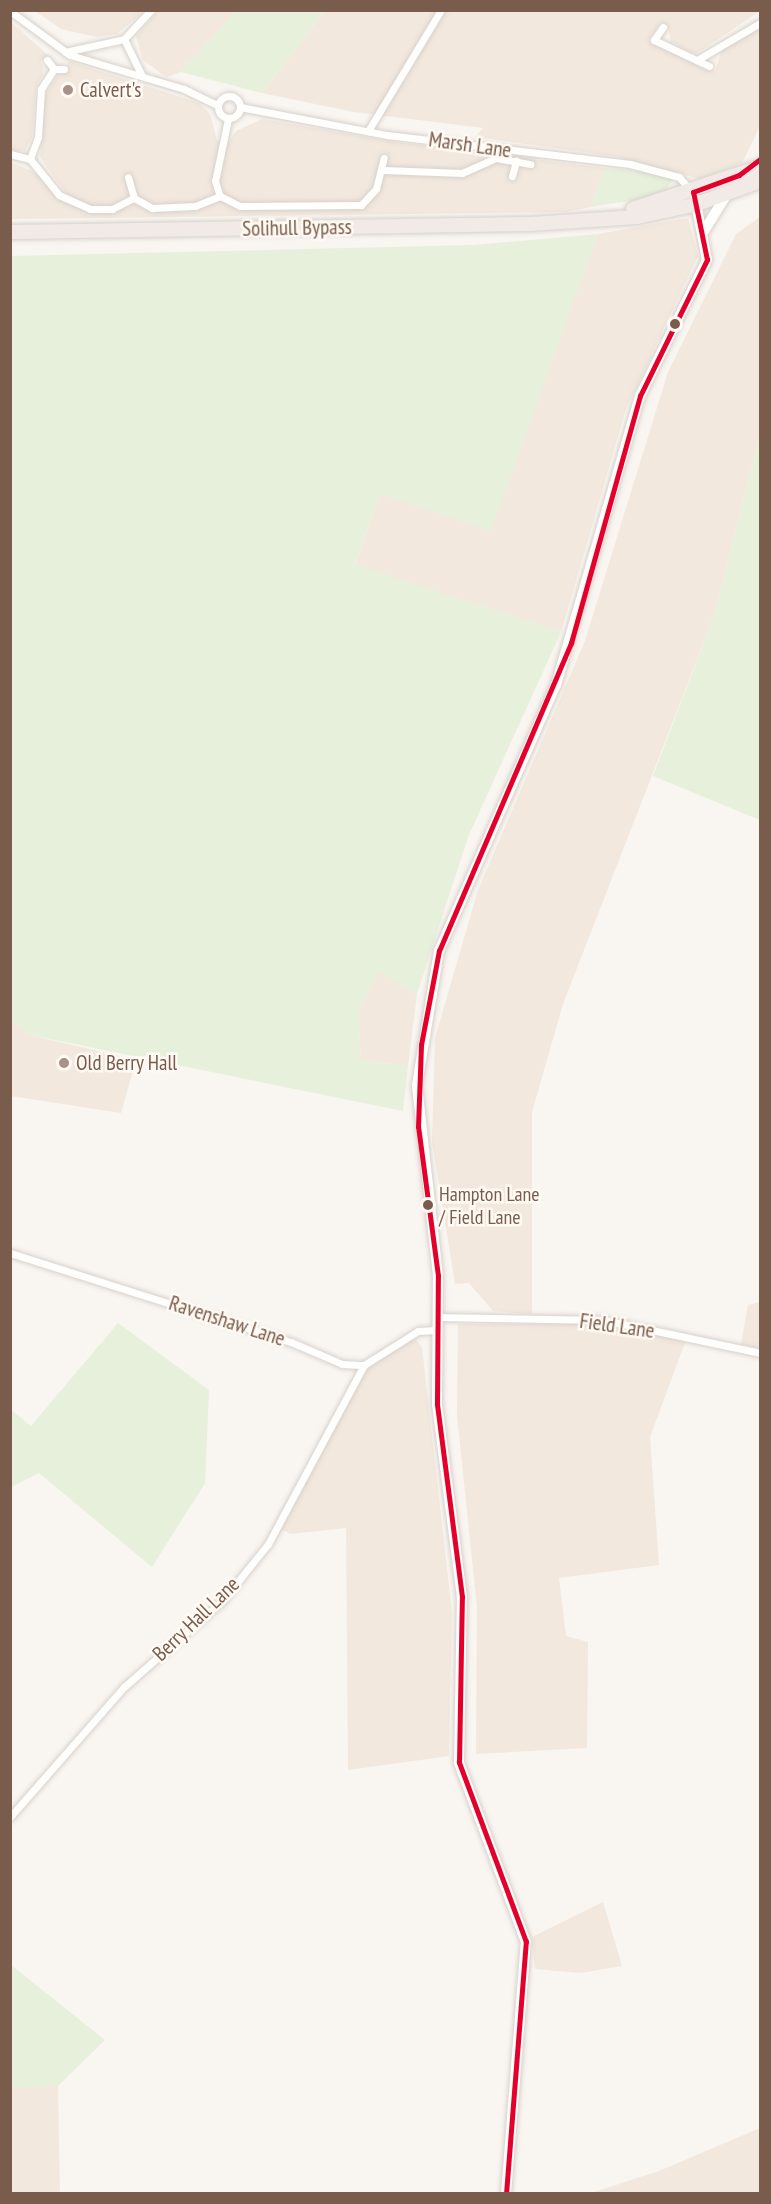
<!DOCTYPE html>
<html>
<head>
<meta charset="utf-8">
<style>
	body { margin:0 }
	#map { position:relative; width:771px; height:2204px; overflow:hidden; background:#f9f5f0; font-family:"PT Sans Narrow",sans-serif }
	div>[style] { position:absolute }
	.residential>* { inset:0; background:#f2e8de; transform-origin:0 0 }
	.green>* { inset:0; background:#e7f0db }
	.roads { filter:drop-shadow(0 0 2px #d7d1cb) drop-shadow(0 0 2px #d7d1cb) }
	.street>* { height:7px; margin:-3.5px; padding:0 3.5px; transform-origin:3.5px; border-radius:3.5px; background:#fefefd }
	.street>.ring { margin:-3.5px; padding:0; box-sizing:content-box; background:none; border:7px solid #fefefd; border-radius:50% }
	.secondary>* { height:10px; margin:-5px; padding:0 5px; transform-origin:5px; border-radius:5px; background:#fefefd }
	.highway>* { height:14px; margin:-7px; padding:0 7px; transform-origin:7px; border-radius:7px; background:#f2eae7 }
	.bus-1>* { height:4.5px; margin:-2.25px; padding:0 2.25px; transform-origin:2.25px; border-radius:2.25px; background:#e4002b }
	.dots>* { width:16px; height:16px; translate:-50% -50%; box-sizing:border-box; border:3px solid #fffaf3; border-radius:50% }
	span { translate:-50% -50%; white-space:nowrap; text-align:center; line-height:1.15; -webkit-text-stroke:5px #fffaf3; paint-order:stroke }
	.bus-label { font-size:20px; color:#7a5c4d }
	.left { translate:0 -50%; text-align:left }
	.poi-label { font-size:21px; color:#7a5c4d }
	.street-label { font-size:21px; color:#7a5c4d }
	.frame { position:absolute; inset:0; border:12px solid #7a5c4d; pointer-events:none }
</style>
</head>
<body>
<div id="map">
	<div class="residential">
		<div style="clip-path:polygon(35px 11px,144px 10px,144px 11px,117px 34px,97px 37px,61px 29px)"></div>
		<div style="clip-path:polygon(158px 11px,237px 11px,181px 72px,166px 77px,143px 60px,136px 36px)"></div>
		<div style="clip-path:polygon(325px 11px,760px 11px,696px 54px,671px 42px,668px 27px,660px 24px,649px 40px,715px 71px,722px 50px,759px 28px,760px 126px,742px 163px,700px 179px,613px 156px,475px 137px,483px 128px,354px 112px,262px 93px)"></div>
		<div style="clip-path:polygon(10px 21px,49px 56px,41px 61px,44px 72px,36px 87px,32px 137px,25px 151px,11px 150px)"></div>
		<div style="clip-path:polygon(68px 61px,199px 103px,210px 114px,217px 140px,227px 144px,236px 131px,262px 119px,395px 142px,604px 168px,591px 207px,565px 212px,11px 219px,10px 162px,37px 173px,61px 201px,67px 195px,40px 157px,45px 95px,57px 76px,66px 73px)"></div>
		<div style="clip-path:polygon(760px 217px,760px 435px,714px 616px,563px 1004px,532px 1112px,532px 1314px,493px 1311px,469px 1283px,455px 1284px,432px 1142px,435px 1038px,478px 890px,585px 641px,668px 372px,736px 234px)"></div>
		<div style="clip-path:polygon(688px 218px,698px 256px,626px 409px,561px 632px,355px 565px,380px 494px,548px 369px,598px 234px)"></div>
		<div style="clip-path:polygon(379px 971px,417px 994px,408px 1066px,361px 1060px,358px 1011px)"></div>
		<div style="clip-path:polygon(10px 1019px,30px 1035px,136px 1060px,121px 1113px,11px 1096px)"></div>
		<div style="clip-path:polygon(760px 1302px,760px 1348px,741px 1344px,748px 1305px)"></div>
		<div style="clip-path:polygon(458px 1324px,604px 1324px,686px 1340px,650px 1437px,659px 1565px,559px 1578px,566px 1636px,588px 1642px,587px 1748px,476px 1754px,477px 1608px,457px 1415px)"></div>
		<div style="clip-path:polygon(414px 1337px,422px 1347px,452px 1613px,449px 1756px,348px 1770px,346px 1528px,291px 1534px,280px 1529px,365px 1370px)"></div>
		<div style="clip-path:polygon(603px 1902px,622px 1966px,581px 1973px,535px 1969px,532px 1937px)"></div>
		<div style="left:58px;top:2086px;width:106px;height:48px;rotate:89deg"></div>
		<div style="clip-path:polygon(760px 2128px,760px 2193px,591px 2193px,659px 2171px)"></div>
	</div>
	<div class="green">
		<div style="clip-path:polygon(237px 10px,325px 10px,325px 11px,262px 93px,181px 72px)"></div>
		<div style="clip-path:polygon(604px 168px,655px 173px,673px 179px,663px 195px,591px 207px)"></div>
		<div style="clip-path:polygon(598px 234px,491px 531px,380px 494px,355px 564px,561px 632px,468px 837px,417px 994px,379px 972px,358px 1011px,361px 1060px,408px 1066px,403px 1111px,30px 1035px,10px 1019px,11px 256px,474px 245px)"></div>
		<div style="clip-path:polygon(760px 435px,760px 820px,653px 776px,714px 616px)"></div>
		<div style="clip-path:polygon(118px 1323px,209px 1390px,205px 1483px,152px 1567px,39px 1473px,11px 1487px,11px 1410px,31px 1426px)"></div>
		<div style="clip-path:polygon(11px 1965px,105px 2040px,58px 2086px,11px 2088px)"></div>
	</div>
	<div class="roads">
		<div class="street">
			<div style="left:10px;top:11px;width:74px;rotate:36.3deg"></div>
			<div style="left:70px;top:55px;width:119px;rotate:16.6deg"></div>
			<div style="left:184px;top:89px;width:37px;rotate:26deg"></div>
			<div style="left:663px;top:27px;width:16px;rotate:125deg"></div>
			<div style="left:654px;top:40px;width:61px;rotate:25.3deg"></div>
			<div style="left:124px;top:39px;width:41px;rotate:64.1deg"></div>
			<div style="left:65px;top:52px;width:60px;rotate:-12.4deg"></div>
			<div style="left:124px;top:39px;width:40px;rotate:-47deg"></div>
			<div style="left:47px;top:60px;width:11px;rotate:52deg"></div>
			<div style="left:697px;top:60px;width:73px;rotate:-30.4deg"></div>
			<div class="ring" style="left:218px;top:96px;width:15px;height:15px"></div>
			<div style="left:240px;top:107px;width:150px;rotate:10.8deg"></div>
			<div style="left:387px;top:135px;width:245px;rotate:6.8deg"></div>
			<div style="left:630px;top:164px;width:51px;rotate:14.9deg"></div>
			<div style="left:679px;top:177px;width:20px;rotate:49deg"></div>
			<div style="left:228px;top:119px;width:63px;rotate:101.8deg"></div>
			<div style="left:215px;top:181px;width:16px;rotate:72deg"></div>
			<div style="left:220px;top:196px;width:22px;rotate:27deg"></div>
			<div style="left:240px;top:206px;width:121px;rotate:-0.5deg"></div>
			<div style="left:361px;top:205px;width:22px;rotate:-47deg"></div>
			<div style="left:376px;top:189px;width:32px;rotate:-76deg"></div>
			<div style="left:368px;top:131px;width:141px;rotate:-58.9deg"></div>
			<div style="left:10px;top:154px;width:21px;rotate:14deg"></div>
			<div style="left:30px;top:159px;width:46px;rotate:51.1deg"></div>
			<div style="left:59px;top:195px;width:34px;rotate:24deg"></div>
			<div style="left:90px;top:209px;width:22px"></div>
			<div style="left:112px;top:209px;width:25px;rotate:-27deg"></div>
			<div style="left:134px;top:198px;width:21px;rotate:29deg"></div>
			<div style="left:152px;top:208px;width:43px;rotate:-2.7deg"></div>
			<div style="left:195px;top:206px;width:27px;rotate:-22deg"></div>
			<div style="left:30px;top:159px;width:23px;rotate:-70deg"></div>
			<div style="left:38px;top:137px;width:48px;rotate:-86.4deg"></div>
			<div style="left:41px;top:89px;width:24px;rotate:-57deg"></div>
			<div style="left:54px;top:69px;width:10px"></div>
			<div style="left:384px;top:170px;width:78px;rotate:2.2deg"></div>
			<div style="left:462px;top:173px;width:37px;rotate:-24deg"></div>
			<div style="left:496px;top:158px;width:35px;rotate:10deg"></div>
			<div style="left:512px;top:176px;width:16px;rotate:-75deg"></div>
			<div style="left:128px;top:177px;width:22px;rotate:74deg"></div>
			<div style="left:10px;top:1253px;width:295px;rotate:17.6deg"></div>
			<div style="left:291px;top:1342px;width:56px;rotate:23.3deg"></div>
			<div style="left:342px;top:1364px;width:22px;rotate:3deg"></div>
			<div style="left:364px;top:1365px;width:64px;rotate:-32.2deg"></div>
			<div style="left:418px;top:1331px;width:18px;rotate:-3deg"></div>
			<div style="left:436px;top:1317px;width:168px;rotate:1deg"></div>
			<div style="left:604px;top:1320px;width:159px;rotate:11.9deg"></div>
			<div style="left:10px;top:1817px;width:173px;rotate:-48.8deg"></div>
			<div style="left:124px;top:1687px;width:132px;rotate:-41.3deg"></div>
			<div style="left:223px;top:1600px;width:72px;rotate:-51.2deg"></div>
			<div style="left:268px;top:1544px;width:203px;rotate:-61.8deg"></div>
		</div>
		<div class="secondary">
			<div style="left:704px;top:231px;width:44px;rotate:-58.1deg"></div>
			<div style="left:506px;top:2194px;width:253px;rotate:-85.5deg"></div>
			<div style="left:526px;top:1942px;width:191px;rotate:-110.5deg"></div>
			<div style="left:459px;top:1763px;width:166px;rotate:-89deg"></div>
			<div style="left:462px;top:1597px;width:195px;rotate:-97.4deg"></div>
			<div style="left:437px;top:1404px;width:128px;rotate:-89.6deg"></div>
			<div style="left:438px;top:1276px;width:192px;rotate:-96.3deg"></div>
			<div style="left:417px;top:1085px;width:136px;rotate:-80.7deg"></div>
			<div style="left:439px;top:951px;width:291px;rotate:-66.3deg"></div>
			<div style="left:556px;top:685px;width:301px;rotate:-73.8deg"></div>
			<div style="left:640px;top:396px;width:152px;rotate:-63.8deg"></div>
			<div style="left:707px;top:260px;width:63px;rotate:-101deg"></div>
		</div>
		<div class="highway">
			<div style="left:633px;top:209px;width:134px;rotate:-18.3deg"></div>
			<div style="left:10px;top:232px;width:520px;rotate:-0.88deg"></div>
			<div style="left:530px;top:224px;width:107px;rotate:-3.7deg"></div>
			<div style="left:637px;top:217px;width:61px;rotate:-12.2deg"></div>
			<div style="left:697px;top:204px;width:67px;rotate:-20.1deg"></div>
		</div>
	</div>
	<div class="bus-1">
		<div style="left:506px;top:2194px;width:253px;rotate:-85.5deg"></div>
		<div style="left:526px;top:1942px;width:191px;rotate:-110.5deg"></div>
		<div style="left:459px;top:1763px;width:166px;rotate:-89deg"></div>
		<div style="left:462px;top:1597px;width:195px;rotate:-97.4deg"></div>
		<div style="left:437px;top:1404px;width:128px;rotate:-89.6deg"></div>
		<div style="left:438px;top:1276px;width:150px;rotate:-97.6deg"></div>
		<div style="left:418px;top:1127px;width:82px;rotate:-87.9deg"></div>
		<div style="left:421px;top:1045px;width:96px;rotate:-79.2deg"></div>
		<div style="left:439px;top:951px;width:335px;rotate:-66.8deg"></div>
		<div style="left:571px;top:643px;width:256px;rotate:-74.4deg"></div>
		<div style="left:640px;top:396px;width:152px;rotate:-63.8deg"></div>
		<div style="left:707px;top:260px;width:69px;rotate:-101.6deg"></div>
		<div style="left:693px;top:192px;width:49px;rotate:-20.3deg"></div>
		<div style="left:739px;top:175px;width:26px;rotate:-37deg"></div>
	</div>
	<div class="dots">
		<div style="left:68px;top:90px;background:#a69286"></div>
		<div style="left:675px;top:324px;background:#7a5c4d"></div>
		<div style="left:64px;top:1063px;background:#a69286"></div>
		<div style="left:428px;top:1205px;background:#7a5c4d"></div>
	</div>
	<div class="bus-label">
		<span class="left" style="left:439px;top:1206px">Hampton Lane<br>/ Field Lane</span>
	</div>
	<div class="poi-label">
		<span class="left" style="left:80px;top:90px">Calvert's</span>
		<span class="left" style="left:76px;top:1063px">Old Berry Hall</span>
	</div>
	<div class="street-label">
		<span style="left:470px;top:145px;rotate:8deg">Marsh Lane</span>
		<span style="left:297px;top:228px;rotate:-1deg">Solihull Bypass</span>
		<span style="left:227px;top:1321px;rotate:18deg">Ravenshaw Lane</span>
		<span style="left:617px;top:1326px;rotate:8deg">Field Lane</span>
		<span style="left:196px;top:1619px;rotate:-44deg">Berry Hall Lane</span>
	</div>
	<div class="frame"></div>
</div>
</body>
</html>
